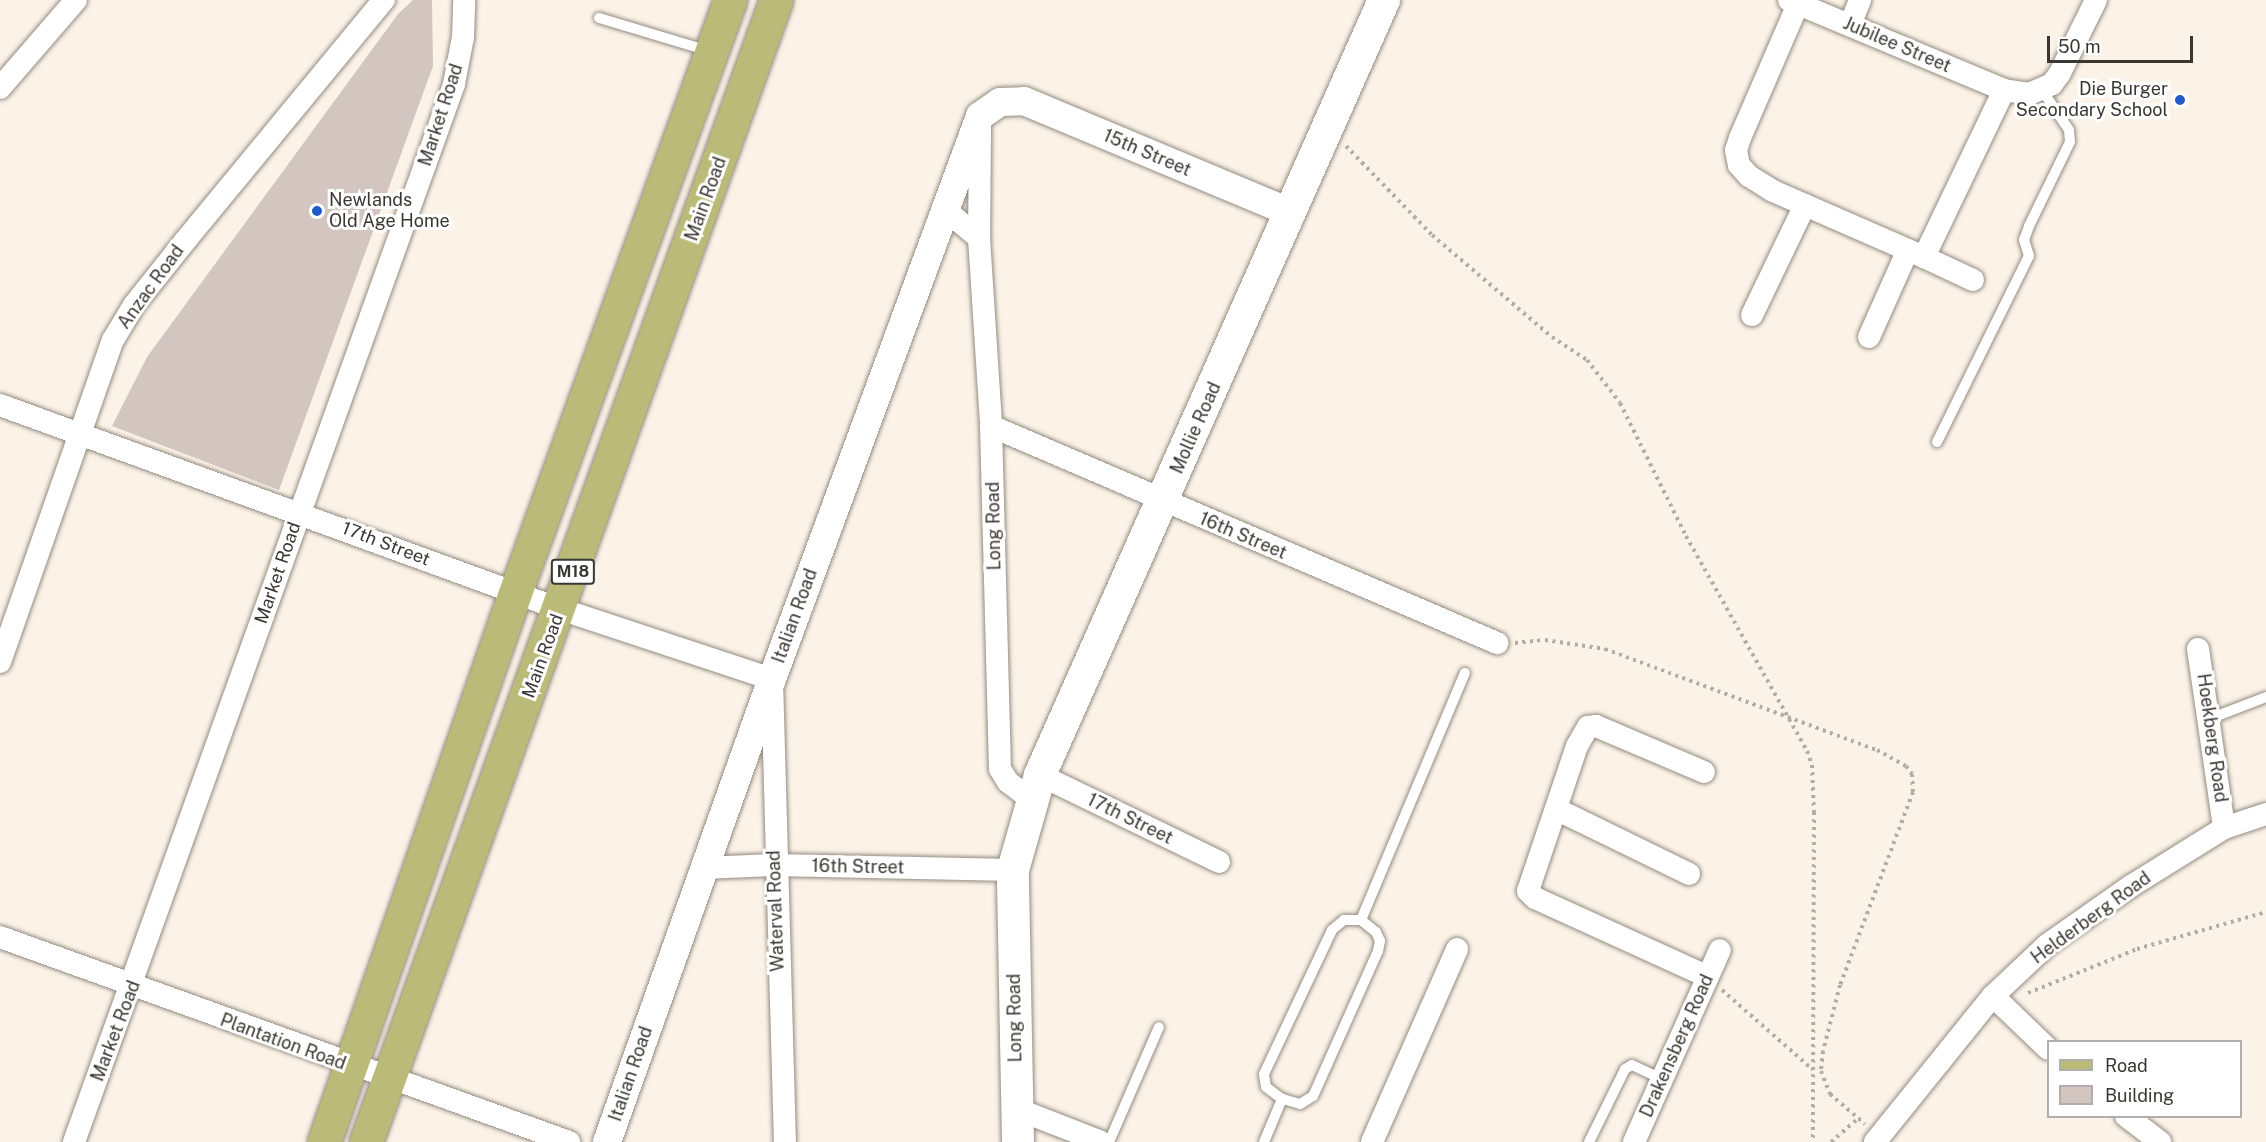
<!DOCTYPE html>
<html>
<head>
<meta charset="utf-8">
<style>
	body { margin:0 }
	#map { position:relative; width:2266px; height:1142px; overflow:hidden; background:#fcf3e8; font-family:"Public Sans",sans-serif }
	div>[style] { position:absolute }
	.building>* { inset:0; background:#d3c5c0 }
	.path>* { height:4px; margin-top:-2px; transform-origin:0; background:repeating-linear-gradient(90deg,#b3aca4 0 3px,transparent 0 7.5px) }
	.roads { filter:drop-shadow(0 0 2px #938b81) drop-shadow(0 0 2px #938b81) }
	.service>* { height:10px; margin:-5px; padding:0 5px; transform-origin:5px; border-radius:5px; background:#fff }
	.minor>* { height:22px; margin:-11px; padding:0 11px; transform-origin:11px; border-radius:11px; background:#fff }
	.tertiary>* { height:28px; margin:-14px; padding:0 14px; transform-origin:14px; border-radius:14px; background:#fff }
	.secondary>* { height:32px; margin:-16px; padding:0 16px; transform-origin:16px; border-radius:16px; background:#fff }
	.primary>* { height:33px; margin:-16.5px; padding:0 16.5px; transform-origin:16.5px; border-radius:16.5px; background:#baba79 }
	.dots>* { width:16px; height:16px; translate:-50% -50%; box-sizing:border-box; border:3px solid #fff; border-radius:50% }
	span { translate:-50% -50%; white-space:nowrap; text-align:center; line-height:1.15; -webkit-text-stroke:6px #fff; paint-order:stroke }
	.shield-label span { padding:2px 4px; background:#fff; border:2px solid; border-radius:4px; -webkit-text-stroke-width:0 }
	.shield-label { font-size:16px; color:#3a3733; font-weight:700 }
	.street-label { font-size:18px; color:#3a3733 }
	.poi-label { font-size:18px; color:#3a3733 }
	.right { translate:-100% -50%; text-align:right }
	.left { translate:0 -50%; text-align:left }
	.legend { position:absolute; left:2047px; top:1040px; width:195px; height:78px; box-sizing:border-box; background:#fff; border:2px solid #b0afad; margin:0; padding:8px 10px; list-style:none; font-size:18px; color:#3a3733 }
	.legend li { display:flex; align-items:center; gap:12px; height:30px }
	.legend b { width:30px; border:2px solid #b0afad }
	.scale { position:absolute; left:2047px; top:36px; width:146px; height:27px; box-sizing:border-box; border:3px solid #3a3733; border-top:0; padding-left:8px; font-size:18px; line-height:21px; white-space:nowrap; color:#3a3733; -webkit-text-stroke:4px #fff; paint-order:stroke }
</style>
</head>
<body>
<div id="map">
	<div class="building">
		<div style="clip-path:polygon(413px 0,432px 0,433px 66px,279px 490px,112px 426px,147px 357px,398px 14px)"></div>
	</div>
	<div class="path">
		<div style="left:1346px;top:146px;width:124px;rotate:46deg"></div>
		<div style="left:1432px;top:235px;width:157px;rotate:40.4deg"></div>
		<div style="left:1552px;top:337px;width:42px;rotate:33.3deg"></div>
		<div style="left:1587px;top:360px;width:54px;rotate:52.5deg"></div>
		<div style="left:1620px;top:403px;width:148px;rotate:63.6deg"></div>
		<div style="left:1686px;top:536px;width:247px;rotate:60.6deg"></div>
		<div style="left:1807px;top:751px;width:15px;rotate:70deg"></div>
		<div style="left:1812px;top:765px;width:47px;rotate:87.6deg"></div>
		<div style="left:1814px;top:812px;width:330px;rotate:90.2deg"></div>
		<div style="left:1515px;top:643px;width:30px;rotate:-6deg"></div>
		<div style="left:1545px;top:640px;width:61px;rotate:8.5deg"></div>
		<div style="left:1605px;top:649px;width:290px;rotate:20.4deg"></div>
		<div style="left:1877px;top:750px;width:33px;rotate:29deg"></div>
		<div style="left:1906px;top:766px;width:10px;rotate:53deg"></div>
		<div style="left:1912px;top:774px;width:18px;rotate:87deg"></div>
		<div style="left:1913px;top:792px;width:206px;rotate:110.7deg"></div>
		<div style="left:1840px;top:985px;width:68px;rotate:104.4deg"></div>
		<div style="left:1823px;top:1051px;width:20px;rotate:96deg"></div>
		<div style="left:1821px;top:1071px;width:25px;rotate:69deg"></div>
		<div style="left:1830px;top:1094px;width:46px;rotate:40.6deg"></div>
		<div style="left:1722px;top:990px;width:121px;rotate:41.3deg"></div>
		<div style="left:2028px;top:993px;width:118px;rotate:-22deg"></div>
		<div style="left:2137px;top:949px;width:134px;rotate:-16deg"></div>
		<div style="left:1831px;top:1142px;width:37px;rotate:-41deg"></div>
	</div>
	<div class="roads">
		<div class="service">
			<div style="left:599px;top:18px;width:115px;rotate:16.7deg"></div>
			<div style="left:1937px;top:442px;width:208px;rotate:-63.7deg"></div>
			<div style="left:2029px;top:256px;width:17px;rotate:-107deg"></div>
			<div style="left:2024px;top:240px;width:15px;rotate:-70deg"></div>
			<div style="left:2029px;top:226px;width:93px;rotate:-64deg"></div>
			<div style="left:2070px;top:142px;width:12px;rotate:-95deg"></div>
			<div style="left:2069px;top:130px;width:48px;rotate:-124deg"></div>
			<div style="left:2209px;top:719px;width:61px;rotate:-21.1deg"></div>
			<div style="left:1361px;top:920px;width:19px;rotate:39deg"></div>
			<div style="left:1376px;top:932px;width:10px;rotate:66deg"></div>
			<div style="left:1380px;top:941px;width:10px;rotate:101deg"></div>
			<div style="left:1378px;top:951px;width:159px;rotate:114.1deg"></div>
			<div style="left:1313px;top:1096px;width:15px;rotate:148deg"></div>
			<div style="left:1300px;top:1104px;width:19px;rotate:-164deg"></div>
			<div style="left:1282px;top:1099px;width:20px;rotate:-143deg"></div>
			<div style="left:1266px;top:1087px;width:13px;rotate:-99deg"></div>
			<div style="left:1264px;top:1074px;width:159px;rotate:-64.7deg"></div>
			<div style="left:1332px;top:930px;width:16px;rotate:-40deg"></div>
			<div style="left:1344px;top:920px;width:17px"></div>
			<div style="left:1361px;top:920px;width:268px;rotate:-67.2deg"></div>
			<div style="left:1109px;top:1142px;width:125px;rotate:-66.5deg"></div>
			<div style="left:1264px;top:1142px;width:47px;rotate:-67.3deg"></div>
			<div style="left:1589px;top:1142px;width:81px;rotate:-63.7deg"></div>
			<div style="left:1625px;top:1069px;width:8px;rotate:-30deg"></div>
			<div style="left:1632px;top:1065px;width:33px;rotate:25deg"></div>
		</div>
		<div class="minor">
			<div style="left:1789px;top:0;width:233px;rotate:22.7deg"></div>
			<div style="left:2004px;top:90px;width:25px;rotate:9deg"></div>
			<div style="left:2029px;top:94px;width:25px;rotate:-23deg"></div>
			<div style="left:2052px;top:84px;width:14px;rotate:-54deg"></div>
			<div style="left:2060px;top:73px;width:81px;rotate:-63.7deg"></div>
			<div style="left:1798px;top:4px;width:146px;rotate:113.4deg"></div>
			<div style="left:1740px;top:138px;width:13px;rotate:108deg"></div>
			<div style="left:1736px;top:150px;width:15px;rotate:79deg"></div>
			<div style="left:1739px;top:165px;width:15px;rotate:48deg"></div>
			<div style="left:1749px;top:176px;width:28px;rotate:32deg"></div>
			<div style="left:1773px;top:191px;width:165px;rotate:23.6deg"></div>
			<div style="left:1850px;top:25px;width:27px;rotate:-68deg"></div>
			<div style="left:0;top:88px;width:116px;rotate:-49.2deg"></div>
			<div style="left:980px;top:130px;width:108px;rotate:90.5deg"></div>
			<div style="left:979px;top:238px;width:188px;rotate:86.3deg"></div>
			<div style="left:991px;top:426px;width:343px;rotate:88.5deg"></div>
			<div style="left:1000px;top:769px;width:15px;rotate:58deg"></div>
			<div style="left:1008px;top:782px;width:30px;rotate:37deg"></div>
			<div style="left:943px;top:208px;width:47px;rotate:39.8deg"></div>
			<div style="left:1973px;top:280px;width:54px;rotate:-154.9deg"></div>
			<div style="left:1924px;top:257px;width:185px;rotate:-64.4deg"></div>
			<div style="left:1752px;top:315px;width:122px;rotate:-64.3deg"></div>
			<div style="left:1869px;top:337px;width:95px;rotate:-65.9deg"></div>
			<div style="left:0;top:405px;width:596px;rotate:20.02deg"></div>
			<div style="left:560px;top:609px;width:223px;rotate:18.3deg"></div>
			<div style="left:772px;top:679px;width:463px;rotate:88.4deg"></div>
			<div style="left:991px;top:426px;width:551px;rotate:23.21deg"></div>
			<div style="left:2198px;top:649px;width:181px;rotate:81.7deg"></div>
			<div style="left:0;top:662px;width:341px;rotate:-70.7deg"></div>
			<div style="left:113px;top:340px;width:41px;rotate:-59deg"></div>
			<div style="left:134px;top:305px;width:82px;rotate:-51.4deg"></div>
			<div style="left:185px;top:241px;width:313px;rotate:-50.5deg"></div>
			<div style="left:1704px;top:772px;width:117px;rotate:-156.9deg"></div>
			<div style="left:1596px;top:726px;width:8px;rotate:173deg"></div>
			<div style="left:1588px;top:727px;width:22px;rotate:120deg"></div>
			<div style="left:1577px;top:746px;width:153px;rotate:108.7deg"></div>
			<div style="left:1528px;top:891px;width:10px;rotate:45deg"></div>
			<div style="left:1535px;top:898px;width:190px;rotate:24.5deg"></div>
			<div style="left:1040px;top:775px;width:199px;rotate:25.9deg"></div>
			<div style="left:1556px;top:809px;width:148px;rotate:26deg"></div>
			<div style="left:703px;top:868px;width:71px;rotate:-2.4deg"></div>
			<div style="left:774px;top:865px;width:239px;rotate:1.2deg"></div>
			<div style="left:0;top:937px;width:605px;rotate:19.81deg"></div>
			<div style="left:1993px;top:996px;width:76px;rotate:43.9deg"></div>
			<div style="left:1017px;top:1109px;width:90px;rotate:21.4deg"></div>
			<div style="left:2126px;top:1116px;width:43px;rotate:37.4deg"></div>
			<div style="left:74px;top:1142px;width:1124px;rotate:-70.24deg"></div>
			<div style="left:454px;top:84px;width:48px;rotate:-79.2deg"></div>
			<div style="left:463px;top:37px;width:37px;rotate:-88deg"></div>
			<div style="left:1372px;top:1142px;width:211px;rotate:-66.2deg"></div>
			<div style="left:1634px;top:1142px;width:210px;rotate:-65.9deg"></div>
			<div style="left:1875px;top:1142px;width:188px;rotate:-51.1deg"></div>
			<div style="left:1993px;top:996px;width:74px;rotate:-43.4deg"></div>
			<div style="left:2047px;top:945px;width:103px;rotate:-35.1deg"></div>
			<div style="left:2131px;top:886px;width:110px;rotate:-31.9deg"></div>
			<div style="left:2224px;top:828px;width:44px;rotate:-18.4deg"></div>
		</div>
		<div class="tertiary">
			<div style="left:607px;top:1142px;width:492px;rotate:-70.4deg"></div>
			<div style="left:772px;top:679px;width:600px;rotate:-69.72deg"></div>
			<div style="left:980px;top:116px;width:24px;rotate:-35deg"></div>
			<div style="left:1000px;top:102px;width:24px;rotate:-2deg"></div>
			<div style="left:1024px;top:101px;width:290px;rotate:22.7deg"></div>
		</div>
		<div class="secondary">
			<div style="left:1018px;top:1142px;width:272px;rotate:-91.1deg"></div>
			<div style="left:1013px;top:870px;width:99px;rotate:-74.1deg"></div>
			<div style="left:1040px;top:775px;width:848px;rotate:-66.06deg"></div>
		</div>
		<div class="primary">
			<div style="left:324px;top:1142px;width:581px;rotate:-70.82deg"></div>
			<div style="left:515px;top:593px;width:631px;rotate:-70.07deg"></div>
			<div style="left:366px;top:1142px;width:1213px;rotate:-70.25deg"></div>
		</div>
	</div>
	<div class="dots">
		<div style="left:2180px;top:100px;background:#225bc8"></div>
		<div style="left:317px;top:211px;background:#225bc8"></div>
	</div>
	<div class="shield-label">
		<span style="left:573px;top:572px">M18</span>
	</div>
	<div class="street-label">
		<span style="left:1897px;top:45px;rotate:23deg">Jubilee Street</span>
		<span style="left:441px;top:115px;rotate:-72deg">Market Road</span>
		<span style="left:1147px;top:153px;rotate:23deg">15th Street</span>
		<span style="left:706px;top:199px;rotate:-70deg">Main Road</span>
		<span style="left:151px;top:287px;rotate:-54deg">Anzac Road</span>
		<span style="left:1196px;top:428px;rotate:-66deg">Mollie Road</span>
		<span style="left:994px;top:526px;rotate:-91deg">Long Road</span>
		<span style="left:1243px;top:536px;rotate:23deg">16th Street</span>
		<span style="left:386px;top:544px;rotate:21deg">17th Street</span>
		<span style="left:278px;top:573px;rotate:-71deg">Market Road</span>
		<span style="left:795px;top:616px;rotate:-70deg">Italian Road</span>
		<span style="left:543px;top:656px;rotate:-70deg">Main Road</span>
		<span style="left:2212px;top:738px;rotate:82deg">Hoekberg Road</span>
		<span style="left:1130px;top:819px;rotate:26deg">17th Street</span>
		<span style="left:858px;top:867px;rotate:1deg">16th Street</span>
		<span style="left:776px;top:911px;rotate:-92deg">Waterval Road</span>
		<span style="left:2091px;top:918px;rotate:-36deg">Helderberg Road</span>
		<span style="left:1015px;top:1018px;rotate:-91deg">Long Road</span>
		<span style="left:116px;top:1031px;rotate:-69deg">Market Road</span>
		<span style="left:283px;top:1042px;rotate:20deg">Plantation Road</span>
		<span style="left:1677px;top:1046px;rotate:-66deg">Drakensberg Road</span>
		<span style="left:631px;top:1074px;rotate:-71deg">Italian Road</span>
	</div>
	<div class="poi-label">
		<span class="right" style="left:2168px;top:100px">Die Burger<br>Secondary School</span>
		<span class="left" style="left:329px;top:211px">Newlands<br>Old Age Home</span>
	</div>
	<ul class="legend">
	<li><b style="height:8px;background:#baba79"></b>Road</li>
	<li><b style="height:16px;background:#d3c5c0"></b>Building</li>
	</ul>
	<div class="scale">50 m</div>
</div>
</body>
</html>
